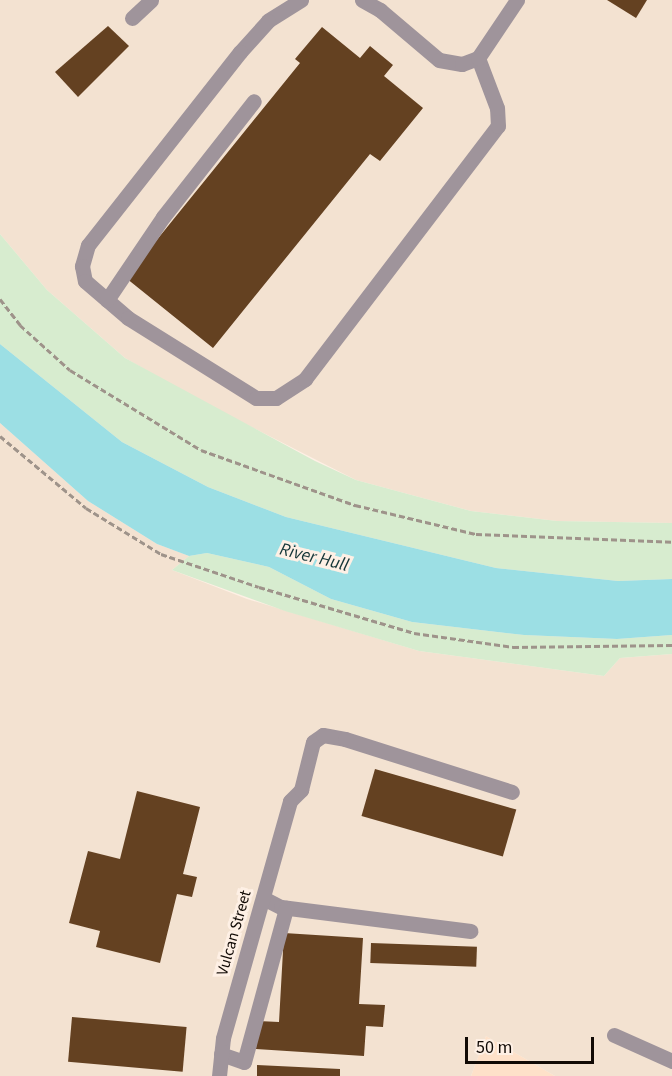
<!DOCTYPE html>
<html>
<head>
<meta charset="utf-8">
<style>
	body { margin:0 }
	#map { position:relative; width:672px; height:1076px; overflow:hidden; background:#fef0e5; font-family:"Source Sans 3",sans-serif }
	div>[style] { position:absolute }
	.built>* { inset:0; background:#fee1c9 }
	.industrial>* { inset:0; background:#f3e2d1 }
	.green>* { inset:0; background:#d7eccf }
	.water>* { inset:0; background:#9cdfe4 }
	.building>* { inset:0; background:#644121; transform-origin:0 0 }
	.path>* { height:3px; margin-top:-1.5px; transform-origin:0; background:repeating-linear-gradient(90deg,#9e938a 0 6px,transparent 0 9px) }
	.minor>* { height:15px; margin:-7.5px; padding:0 7.5px; transform-origin:7.5px; border-radius:7.5px; background:#9f949b }
	span { translate:-50% -50%; white-space:nowrap; text-align:center; line-height:1.15; -webkit-text-stroke:6px #fef0e5; paint-order:stroke }
	.street-label { font-size:16px; color:#110a05 }
	.water-label { font-size:18px; color:#143638; font-style:italic }
	.scale { position:absolute; left:465px; top:1037px; width:129px; height:27px; box-sizing:border-box; border:3px solid #110a05; border-top:0; padding-left:8px; font-size:18px; line-height:21px; white-space:nowrap; color:#110a05; -webkit-text-stroke:4px #fef0e5; paint-order:stroke }
</style>
</head>
<body>
<div id="map">
	<div class="built">
		<div style="clip-path:polygon(486px 1036px,555px 1076px,471px 1076px)"></div>
	</div>
	<div class="industrial">
		<div style="clip-path:polygon(0 0,672px 0,672px 523px,557px 521px,471px 511px,356px 480px,204px 403px,125px 358px,47px 290px,0 234px)"></div>
		<div style="clip-path:polygon(0 423px,88px 501px,157px 544px,189px 556px,172px 570px,247px 599px,419px 651px,604px 676px,620px 658px,672px 654px,672px 1076px,555px 1076px,486px 1036px,471px 1076px,0 1076px)"></div>
	</div>
	<div class="green">
		<div style="clip-path:polygon(0 234px,47px 290px,125px 358px,315px 461px,356px 480px,471px 511px,557px 521px,672px 523px,672px 579px,618px 581px,496px 568px,286px 517px,208px 487px,122px 442px,0 344px)"></div>
		<div style="clip-path:polygon(207px 553px,269px 567px,331px 599px,412px 622px,524px 635px,617px 639px,672px 635px,672px 654px,620px 658px,604px 676px,419px 651px,285px 611px,172px 570px,189px 556px)"></div>
	</div>
	<div class="water">
		<div style="clip-path:polygon(0 344px,122px 442px,208px 487px,286px 517px,496px 568px,618px 581px,672px 579px,672px 635px,617px 639px,524px 635px,412px 622px,331px 599px,269px 567px,207px 553px,189px 556px,157px 544px,88px 501px,0 423px)"></div>
	</div>
	<div class="building">
		<div style="clip-path:polygon(607px 0,647px 0,636px 18px)"></div>
		<div style="clip-path:polygon(108px 26px,129px 46px,78px 97px,55px 72px)"></div>
		<div style="clip-path:polygon(322px 27px,360px 58px,370px 46px,393px 65px,384px 76px,423px 108px,380px 161px,370px 154px,213px 348px,126px 278px,300px 63px,295px 59px)"></div>
		<div style="left:375px;top:769px;width:147px;height:49px;rotate:16deg"></div>
		<div style="clip-path:polygon(137px 791px,200px 807px,183px 874px,197px 877px,192px 897px,177px 894px,160px 963px,96px 947px,100px 931px,69px 923px,88px 851px,120px 859px)"></div>
		<div style="clip-path:polygon(284px 933px,363px 938px,359px 1004px,385px 1005px,383px 1027px,366px 1026px,364px 1056px,256px 1049px,258px 1021px,279px 1022px)"></div>
		<div style="left:371px;top:943px;width:106px;height:20px;rotate:2deg"></div>
		<div style="left:72px;top:1017px;width:115px;height:45px;rotate:5deg"></div>
		<div style="clip-path:polygon(257px 1065px,340px 1069px,340px 1076px,257px 1076px)"></div>
	</div>
	<div class="path">
		<div style="left:0;top:299px;width:33px;rotate:52deg"></div>
		<div style="left:20px;top:325px;width:67px;rotate:42deg"></div>
		<div style="left:70px;top:370px;width:153px;rotate:31.4deg"></div>
		<div style="left:201px;top:450px;width:164px;rotate:19.7deg"></div>
		<div style="left:355px;top:505px;width:124px;rotate:13.5deg"></div>
		<div style="left:476px;top:534px;width:196px;rotate:2.3deg"></div>
		<div style="left:0;top:436px;width:112px;rotate:39.9deg"></div>
		<div style="left:86px;top:508px;width:88px;rotate:31.5deg"></div>
		<div style="left:161px;top:554px;width:103px;rotate:18.6deg"></div>
		<div style="left:259px;top:587px;width:162px;rotate:16.5deg"></div>
		<div style="left:414px;top:633px;width:100px;rotate:8deg"></div>
		<div style="left:513px;top:647px;width:159px;rotate:-0.7deg"></div>
	</div>
	<div class="minor">
		<div style="left:301px;top:0;width:39px;rotate:148deg"></div>
		<div style="left:268px;top:21px;width:42px;rotate:132.1deg"></div>
		<div style="left:240px;top:52px;width:246px;rotate:128.2deg"></div>
		<div style="left:88px;top:245px;width:22px;rotate:106deg"></div>
		<div style="left:82px;top:266px;width:15px;rotate:79deg"></div>
		<div style="left:85px;top:281px;width:57px;rotate:40.7deg"></div>
		<div style="left:128px;top:318px;width:151px;rotate:32deg"></div>
		<div style="left:256px;top:398px;width:20px"></div>
		<div style="left:276px;top:398px;width:35px;rotate:-33deg"></div>
		<div style="left:305px;top:379px;width:318px;rotate:-52.7deg"></div>
		<div style="left:498px;top:126px;width:18px;rotate:-93deg"></div>
		<div style="left:497px;top:108px;width:53px;rotate:-110.8deg"></div>
		<div style="left:362px;top:0;width:21px;rotate:29deg"></div>
		<div style="left:380px;top:10px;width:77px;rotate:40.3deg"></div>
		<div style="left:439px;top:60px;width:23px;rotate:10deg"></div>
		<div style="left:462px;top:64px;width:17px;rotate:-21deg"></div>
		<div style="left:478px;top:58px;width:70px;rotate:-56.1deg"></div>
		<div style="left:132px;top:18px;width:26px;rotate:-43deg"></div>
		<div style="left:107px;top:300px;width:100px;rotate:-56deg"></div>
		<div style="left:163px;top:217px;width:147px;rotate:-51.9deg"></div>
		<div style="left:263px;top:898px;width:20px;rotate:27deg"></div>
		<div style="left:281px;top:907px;width:191px;rotate:7.2deg"></div>
		<div style="left:614px;top:1035px;width:64px;rotate:24.1deg"></div>
		<div style="left:221px;top:1054px;width:24px;rotate:19deg"></div>
		<div style="left:244px;top:1062px;width:160px;rotate:-74.7deg"></div>
		<div style="left:219px;top:1076px;width:38px;rotate:-84deg"></div>
		<div style="left:223px;top:1038px;width:246px;rotate:-74.2deg"></div>
		<div style="left:290px;top:801px;width:16px;rotate:-45deg"></div>
		<div style="left:301px;top:790px;width:49px;rotate:-76deg"></div>
		<div style="left:313px;top:742px;width:12px;rotate:-35deg"></div>
		<div style="left:323px;top:735px;width:22px;rotate:10deg"></div>
		<div style="left:345px;top:739px;width:175px;rotate:17.6deg"></div>
	</div>
	<div class="street-label">
		<span style="left:234px;top:933px;rotate:-74deg">Vulcan Street</span>
	</div>
	<div class="water-label">
		<span style="left:314px;top:558px;rotate:14deg">River Hull</span>
	</div>
	<div class="scale">50 m</div>
</div>
</body>
</html>
